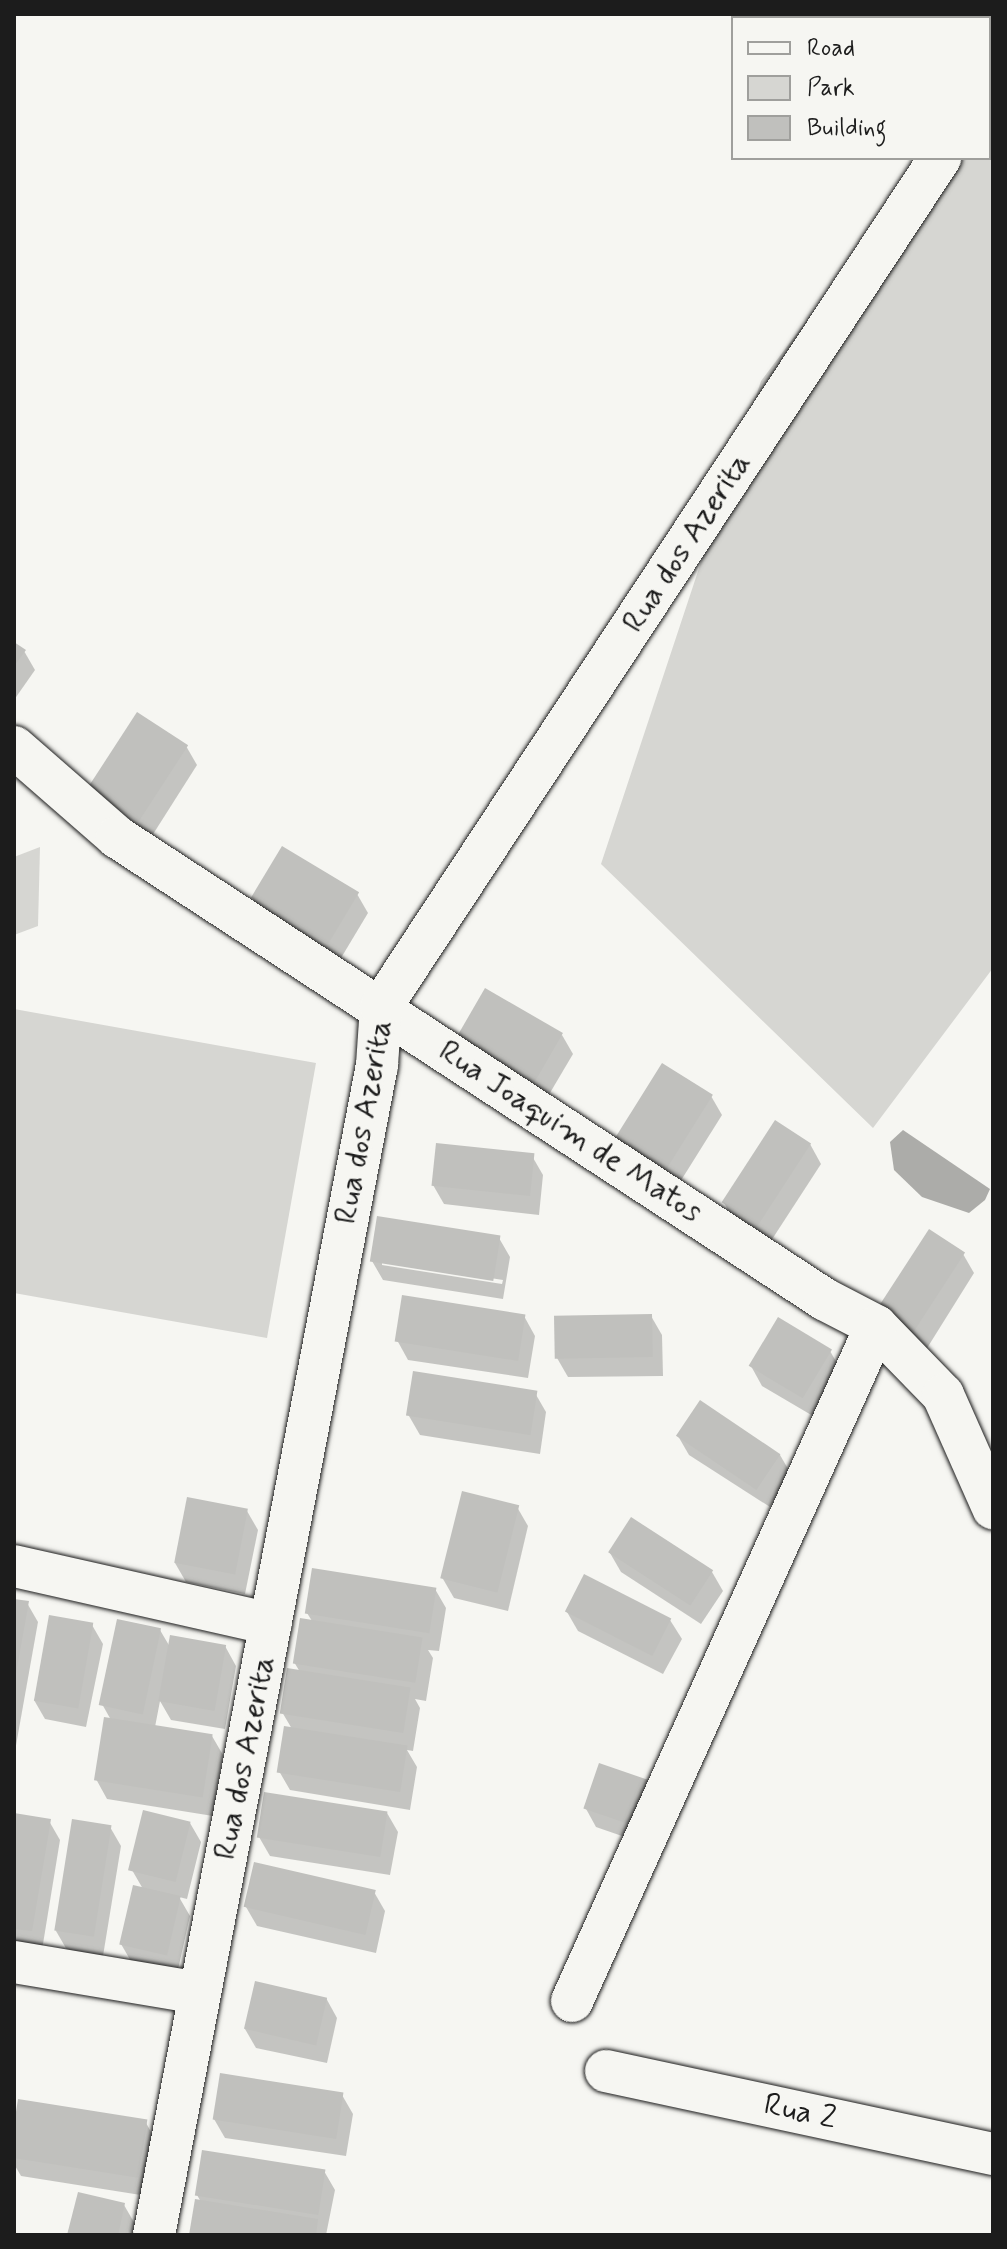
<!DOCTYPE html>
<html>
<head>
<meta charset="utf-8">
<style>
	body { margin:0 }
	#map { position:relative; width:1007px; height:2249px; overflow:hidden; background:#f6f6f2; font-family:Mynerve,sans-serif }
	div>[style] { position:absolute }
	.green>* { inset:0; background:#d6d6d2 }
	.water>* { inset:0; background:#acaca9 }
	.shadow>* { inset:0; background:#0003 }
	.building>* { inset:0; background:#c0c0bd; transform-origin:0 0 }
	.roads { filter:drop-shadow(0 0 2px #1c1c1c) drop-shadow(0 0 2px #1c1c1c) }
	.minor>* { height:42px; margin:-21px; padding:0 21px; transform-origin:21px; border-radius:21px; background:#f6f6f2 }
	span { translate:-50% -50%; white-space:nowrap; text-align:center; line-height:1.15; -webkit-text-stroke:7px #f6f6f2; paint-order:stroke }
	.street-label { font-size:32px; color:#1c1c1c }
	.frame { position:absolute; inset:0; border:16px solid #1c1c1c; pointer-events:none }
	.legend { position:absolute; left:731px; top:16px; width:260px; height:144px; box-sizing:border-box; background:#f6f6f2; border:2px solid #9f9f9c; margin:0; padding:10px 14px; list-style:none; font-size:24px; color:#1c1c1c }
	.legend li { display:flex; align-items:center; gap:16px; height:40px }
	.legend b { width:40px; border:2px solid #9f9f9c }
</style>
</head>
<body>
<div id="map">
	<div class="green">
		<div style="clip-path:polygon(993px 73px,993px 968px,873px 1128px,601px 864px,761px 381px,929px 158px,989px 158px,989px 78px)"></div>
		<div style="clip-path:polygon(40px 847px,38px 926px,14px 935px,14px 857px)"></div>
		<div style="clip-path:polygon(14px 1009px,316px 1063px,267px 1338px,14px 1293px)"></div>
	</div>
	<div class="water">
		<div style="clip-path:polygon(903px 1130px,990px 1189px,985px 1200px,969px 1213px,922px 1197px,894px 1170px,890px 1142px)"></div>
	</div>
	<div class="shadow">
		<div style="clip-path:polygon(14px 644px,24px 651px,35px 670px,14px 700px)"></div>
		<div style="clip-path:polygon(186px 746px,197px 765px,150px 839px,101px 808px)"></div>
		<div style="clip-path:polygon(357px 894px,368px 913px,338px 963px,263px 917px,252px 897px)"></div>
		<div style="clip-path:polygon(562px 1035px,573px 1054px,544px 1103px,468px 1060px)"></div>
		<div style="clip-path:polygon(711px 1096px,722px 1115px,675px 1190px,626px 1158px)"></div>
		<div style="clip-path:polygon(810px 1144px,821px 1164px,769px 1244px,735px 1222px,724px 1203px)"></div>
		<div style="clip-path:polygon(532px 1156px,543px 1175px,539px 1215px,444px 1204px,433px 1185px)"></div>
		<div style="clip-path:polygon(evenodd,499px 1238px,510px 1257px,503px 1299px,383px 1280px,372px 1261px,499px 1238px,382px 1261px,503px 1280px,502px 1284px,382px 1265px,382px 1261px)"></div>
		<div style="clip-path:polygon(963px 1254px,974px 1273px,924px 1353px,890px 1332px)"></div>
		<div style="clip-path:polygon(524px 1316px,535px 1336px,528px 1378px,408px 1360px,397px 1340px)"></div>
		<div style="clip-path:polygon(651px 1316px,662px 1335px,663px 1376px,568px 1377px,557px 1358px)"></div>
		<div style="clip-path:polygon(830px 1351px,841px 1370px,813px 1416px,762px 1386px,751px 1366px)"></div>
		<div style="clip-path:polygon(535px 1393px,546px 1412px,540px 1454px,420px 1435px,409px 1416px)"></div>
		<div style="clip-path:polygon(678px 1436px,780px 1455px,791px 1474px,770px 1507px,689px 1455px)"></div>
		<div style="clip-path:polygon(517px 1507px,528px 1526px,508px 1611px,454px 1598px,443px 1579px)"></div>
		<div style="clip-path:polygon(247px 1511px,258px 1530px,245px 1594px,186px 1582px,175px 1563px)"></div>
		<div style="clip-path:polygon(610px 1553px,712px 1572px,723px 1591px,701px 1624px,621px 1572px)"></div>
		<div style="clip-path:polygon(435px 1589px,446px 1608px,439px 1651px,428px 1650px,433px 1658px,426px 1701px,415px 1699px,420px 1708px,413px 1751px,407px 1750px,417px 1767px,410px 1810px,290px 1790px,279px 1771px,292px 1729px,282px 1712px,300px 1672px,294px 1662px,312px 1621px,307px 1613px)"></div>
		<div style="clip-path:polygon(14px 1601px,27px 1603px,38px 1622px,15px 1751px)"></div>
		<div style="clip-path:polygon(567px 1612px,670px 1620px,682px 1639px,663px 1674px,578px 1631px)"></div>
		<div style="clip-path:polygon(92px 1625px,103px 1644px,86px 1727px,45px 1719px,34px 1700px)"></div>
		<div style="clip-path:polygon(160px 1630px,170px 1647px,225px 1646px,236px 1666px,225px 1729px,171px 1720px,160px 1701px,155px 1727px,212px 1736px,223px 1755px,213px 1816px,107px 1799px,96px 1779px,111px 1720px,102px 1704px)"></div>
		<div style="clip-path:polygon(649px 1783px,645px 1844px,596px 1827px,585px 1807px)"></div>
		<div style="clip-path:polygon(387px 1813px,398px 1832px,390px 1875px,270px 1856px,259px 1837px)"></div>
		<div style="clip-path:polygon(14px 1815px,49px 1821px,60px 1840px,42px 1950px,14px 1945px)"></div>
		<div style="clip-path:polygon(190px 1823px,201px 1842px,187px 1899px,179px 1897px,190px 1916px,177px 1974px,132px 1963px,121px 1944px,143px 1889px,132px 1870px)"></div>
		<div style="clip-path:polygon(110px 1827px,121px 1846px,103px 1956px,67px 1950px,56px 1931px)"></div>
		<div style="clip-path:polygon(374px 1892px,385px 1911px,376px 1953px,257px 1926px,246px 1907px)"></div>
		<div style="clip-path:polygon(326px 1998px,337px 2018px,327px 2063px,256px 2048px,245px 2029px)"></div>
		<div style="clip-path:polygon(342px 2095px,353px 2114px,346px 2156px,225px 2138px,214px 2119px)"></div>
		<div style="clip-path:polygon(19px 2101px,145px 2121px,156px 2141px,147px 2196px,21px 2176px,14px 2164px)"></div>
		<div style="clip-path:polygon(324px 2171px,335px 2190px,326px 2235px,191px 2235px,201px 2202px,197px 2195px)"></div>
		<div style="clip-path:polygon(124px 2205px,135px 2224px,132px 2235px,70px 2235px)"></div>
	</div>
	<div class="building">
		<div style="clip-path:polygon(14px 642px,26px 650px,14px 666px)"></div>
		<div style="left:137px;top:712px;width:61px;height:91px;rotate:33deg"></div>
		<div style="left:282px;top:846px;width:90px;height:60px;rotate:31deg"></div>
		<div style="left:485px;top:988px;width:90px;height:61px;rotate:30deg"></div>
		<div style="left:662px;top:1063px;width:60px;height:90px;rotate:32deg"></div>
		<div style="left:775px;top:1120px;width:43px;height:98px;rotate:33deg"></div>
		<div style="left:436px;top:1143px;width:99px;height:43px;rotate:6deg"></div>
		<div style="left:377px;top:1216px;width:125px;height:46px;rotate:9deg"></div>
		<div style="left:929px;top:1229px;width:43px;height:99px;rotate:33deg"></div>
		<div style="left:402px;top:1295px;width:125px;height:47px;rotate:9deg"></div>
		<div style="left:652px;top:1314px;width:43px;height:98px;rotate:89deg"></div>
		<div style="left:778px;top:1317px;width:63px;height:57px;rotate:31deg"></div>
		<div style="left:413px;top:1371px;width:126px;height:45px;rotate:9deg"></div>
		<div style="left:700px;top:1400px;width:97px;height:43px;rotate:34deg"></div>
		<div style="left:462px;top:1491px;width:59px;height:90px;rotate:14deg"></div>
		<div style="left:187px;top:1497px;width:62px;height:67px;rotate:11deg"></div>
		<div style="left:631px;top:1517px;width:98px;height:42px;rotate:33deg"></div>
		<div style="left:312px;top:1568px;width:126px;height:46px;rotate:9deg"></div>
		<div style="left:584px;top:1574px;width:98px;height:42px;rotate:27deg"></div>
		<div style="clip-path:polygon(14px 1599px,29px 1601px,16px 1673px,14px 1673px)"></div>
		<div style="left:49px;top:1615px;width:45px;height:87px;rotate:10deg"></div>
		<div style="left:300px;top:1618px;width:124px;height:46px;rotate:9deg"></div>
		<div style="left:117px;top:1619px;width:45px;height:88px;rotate:12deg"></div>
		<div style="left:170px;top:1635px;width:57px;height:67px;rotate:10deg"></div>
		<div style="left:287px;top:1668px;width:125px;height:46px;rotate:9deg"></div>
		<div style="left:104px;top:1717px;width:110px;height:64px;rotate:9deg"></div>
		<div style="left:284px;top:1726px;width:125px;height:47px;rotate:9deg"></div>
		<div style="left:599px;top:1763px;width:54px;height:48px;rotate:19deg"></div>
		<div style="left:264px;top:1792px;width:125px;height:46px;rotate:9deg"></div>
		<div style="left:143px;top:1810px;width:49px;height:62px;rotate:14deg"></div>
		<div style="clip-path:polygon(14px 1813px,51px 1819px,32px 1931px,14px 1929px)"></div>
		<div style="left:72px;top:1819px;width:40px;height:113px;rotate:9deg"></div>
		<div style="left:254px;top:1862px;width:125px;height:46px;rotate:13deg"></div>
		<div style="left:133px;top:1885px;width:49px;height:61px;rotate:13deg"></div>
		<div style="left:255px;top:1981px;width:74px;height:49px;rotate:13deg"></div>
		<div style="left:220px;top:2073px;width:125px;height:47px;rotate:9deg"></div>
		<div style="left:18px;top:2099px;width:131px;height:59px;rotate:9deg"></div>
		<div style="left:202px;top:2150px;width:125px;height:46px;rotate:9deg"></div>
		<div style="clip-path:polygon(78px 2192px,125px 2203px,118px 2235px,67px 2235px)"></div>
		<div style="clip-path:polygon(195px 2199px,318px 2219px,316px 2235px,189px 2235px)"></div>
	</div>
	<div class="roads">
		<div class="minor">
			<div style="left:989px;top:84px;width:7px;rotate:-56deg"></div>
			<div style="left:14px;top:747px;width:137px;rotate:41.1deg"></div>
			<div style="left:117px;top:837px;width:845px;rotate:33.16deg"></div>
			<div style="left:824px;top:1299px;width:59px;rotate:27.4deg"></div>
			<div style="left:876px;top:1326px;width:96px;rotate:45.8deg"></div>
			<div style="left:943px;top:1395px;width:124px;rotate:66.1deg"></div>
			<div style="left:14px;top:1566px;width:263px;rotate:12.7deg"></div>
			<div style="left:14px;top:1962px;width:188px;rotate:9.5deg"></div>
			<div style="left:572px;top:2001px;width:740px;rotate:-65.75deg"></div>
			<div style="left:606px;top:2071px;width:396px;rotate:12.1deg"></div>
			<div style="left:154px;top:2235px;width:1191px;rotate:-79.21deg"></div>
			<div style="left:377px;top:1065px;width:58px;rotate:-86.1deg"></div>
			<div style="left:381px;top:1007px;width:1017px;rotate:-56.64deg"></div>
		</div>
	</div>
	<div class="street-label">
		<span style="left:687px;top:543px;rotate:-57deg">Rua dos Azerita</span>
		<span style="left:364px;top:1122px;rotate:-80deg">Rua dos Azerita</span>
		<span style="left:570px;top:1132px;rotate:33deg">Rua Joaquim de Matos</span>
		<span style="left:245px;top:1758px;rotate:-79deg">Rua dos Azerita</span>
		<span style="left:800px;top:2112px;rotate:12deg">Rua 2</span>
	</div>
	<div class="frame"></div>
	<ul class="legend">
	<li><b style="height:10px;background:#f6f6f2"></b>Road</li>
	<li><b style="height:22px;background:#d6d6d2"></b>Park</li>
	<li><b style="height:22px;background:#c0c0bd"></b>Building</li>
	</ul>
</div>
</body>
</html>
